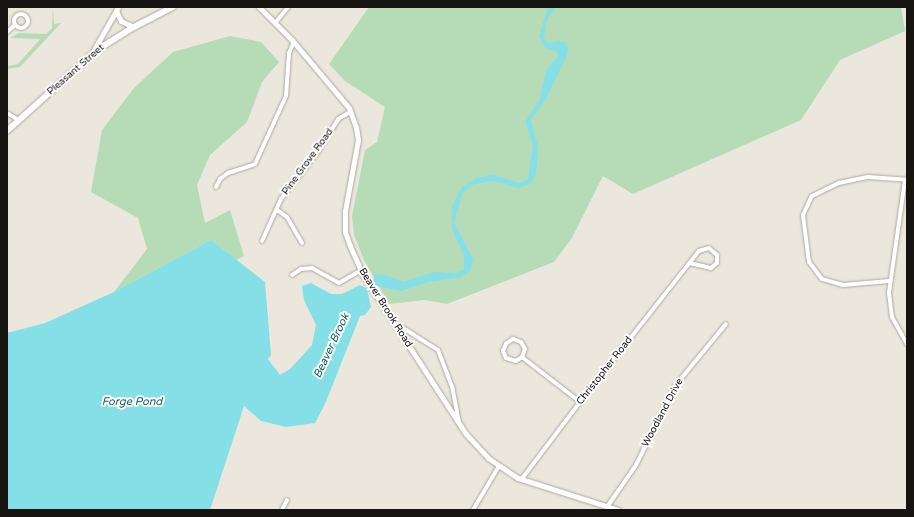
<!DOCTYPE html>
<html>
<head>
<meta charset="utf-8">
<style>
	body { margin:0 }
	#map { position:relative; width:914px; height:517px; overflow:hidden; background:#ebe7dd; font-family:"Varela Round",sans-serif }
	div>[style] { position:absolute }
	.green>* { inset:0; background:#b5dcb6 }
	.water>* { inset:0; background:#84dfe6 }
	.roads { filter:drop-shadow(0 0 1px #ada89f) drop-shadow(0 0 1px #ada89f) }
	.minor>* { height:4px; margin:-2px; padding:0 2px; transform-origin:2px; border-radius:2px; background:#fff }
	.minor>.ring { margin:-2px; padding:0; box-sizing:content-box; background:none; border:4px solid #fff; border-radius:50% }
	.tertiary>* { height:5px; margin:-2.5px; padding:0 2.5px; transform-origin:2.5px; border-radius:2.5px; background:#fff }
	.secondary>* { height:5.5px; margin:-2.75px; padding:0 2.75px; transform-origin:2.75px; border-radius:2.75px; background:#fff }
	span { translate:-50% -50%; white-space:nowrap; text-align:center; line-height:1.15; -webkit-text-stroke:4px #fff; paint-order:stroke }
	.street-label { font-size:10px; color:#161411 }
	.water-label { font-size:11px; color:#146167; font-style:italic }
	.frame { position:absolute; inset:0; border:8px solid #161411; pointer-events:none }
</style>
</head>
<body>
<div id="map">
	<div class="green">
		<div style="clip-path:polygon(53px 7px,54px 24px,61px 23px,20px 67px,7px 69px,7px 66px,18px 64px,40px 39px,10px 38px,19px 33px,46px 34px,52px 28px)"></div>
		<div style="clip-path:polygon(369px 7px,901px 7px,905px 31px,840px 60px,801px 120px,633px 194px,603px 176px,572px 238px,554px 262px,447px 304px,424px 300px,389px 304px,364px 260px,354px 235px,352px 216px,365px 150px,377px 142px,385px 107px,345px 81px,329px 64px)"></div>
		<div style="clip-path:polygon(230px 36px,261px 42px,279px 62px,262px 82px,247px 122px,210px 155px,197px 185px,205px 223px,230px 210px,244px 256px,236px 260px,211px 240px,114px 292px,147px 249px,138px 218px,91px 192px,102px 130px,134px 88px,173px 52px)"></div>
	</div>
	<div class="water">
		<div style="clip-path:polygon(548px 7px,555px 7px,546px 22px,544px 40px,550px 43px,558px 41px,565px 42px,568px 48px,567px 55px,547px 97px,531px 120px,538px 147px,536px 174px,530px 184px,518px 188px,494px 181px,484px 182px,472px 185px,463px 193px,454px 222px,473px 259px,470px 271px,461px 277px,428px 282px,401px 291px,373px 285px,374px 275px,382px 274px,404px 282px,434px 272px,456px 273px,464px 269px,464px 256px,452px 229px,452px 207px,461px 188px,476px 178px,493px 175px,520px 183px,528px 179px,533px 145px,525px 122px,540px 99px,546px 70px,559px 56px,557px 52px,546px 48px,539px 37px)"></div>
		<div style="clip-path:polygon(211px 240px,265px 282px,271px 355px,268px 359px,280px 375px,290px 369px,312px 345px,316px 325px,304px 300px,302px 286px,311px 283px,331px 294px,342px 294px,360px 285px,367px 289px,371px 307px,365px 315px,360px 316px,325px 404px,315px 423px,286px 427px,261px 421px,244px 406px,210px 510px,7px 510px,7px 333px,45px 323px,114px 292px)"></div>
	</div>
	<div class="roads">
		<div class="minor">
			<div class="ring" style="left:14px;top:14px;width:10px;height:10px"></div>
			<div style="left:276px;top:22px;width:19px;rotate:-51deg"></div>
			<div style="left:7px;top:32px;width:11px;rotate:-41deg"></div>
			<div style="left:7px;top:113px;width:12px;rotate:31deg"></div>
			<div style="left:905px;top:180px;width:114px;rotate:98.1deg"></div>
			<div style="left:889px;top:293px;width:24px;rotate:83deg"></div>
			<div style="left:892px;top:317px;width:31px;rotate:61deg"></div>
			<div style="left:216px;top:187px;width:9px;rotate:-63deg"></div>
			<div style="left:220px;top:179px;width:10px;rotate:-37deg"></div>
			<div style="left:228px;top:173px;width:28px;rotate:-18deg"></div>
			<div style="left:255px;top:164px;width:75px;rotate:-65.5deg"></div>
			<div style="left:286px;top:96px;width:43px;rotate:-86deg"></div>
			<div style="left:289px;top:53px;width:12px;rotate:-66deg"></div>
			<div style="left:277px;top:210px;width:12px;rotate:35deg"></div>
			<div style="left:287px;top:217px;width:30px;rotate:60deg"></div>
			<div style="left:262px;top:241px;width:46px;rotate:-65.7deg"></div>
			<div style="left:281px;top:199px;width:58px;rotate:-52deg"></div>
			<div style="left:317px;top:153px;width:40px;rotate:-58deg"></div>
			<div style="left:338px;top:119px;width:14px;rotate:-30deg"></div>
			<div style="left:292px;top:275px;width:11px;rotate:-34deg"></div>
			<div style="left:301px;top:269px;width:11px;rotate:-5deg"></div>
			<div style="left:312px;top:268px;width:31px;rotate:29deg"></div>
			<div style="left:339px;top:283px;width:24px;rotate:-30deg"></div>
			<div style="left:889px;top:281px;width:46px;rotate:175deg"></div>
			<div style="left:843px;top:285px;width:22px;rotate:-164deg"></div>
			<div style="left:822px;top:279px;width:21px;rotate:-127deg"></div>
			<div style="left:809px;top:262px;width:47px;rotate:-97.3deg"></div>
			<div style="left:803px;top:215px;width:21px;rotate:-65deg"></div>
			<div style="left:812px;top:196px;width:30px;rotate:-26deg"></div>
			<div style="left:839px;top:183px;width:30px;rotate:-12deg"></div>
			<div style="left:868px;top:177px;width:39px;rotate:4deg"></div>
			<div style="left:395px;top:323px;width:51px;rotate:32.1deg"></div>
			<div style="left:438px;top:350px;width:39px;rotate:69deg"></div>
			<div style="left:452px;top:386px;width:37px;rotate:79deg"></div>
			<div style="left:522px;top:357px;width:7px;rotate:146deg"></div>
			<div style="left:516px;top:361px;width:10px;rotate:-163deg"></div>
			<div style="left:506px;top:358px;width:8px;rotate:-113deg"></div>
			<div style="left:503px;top:351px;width:8px;rotate:-67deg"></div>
			<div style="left:506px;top:344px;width:9px;rotate:-36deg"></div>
			<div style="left:513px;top:339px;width:9px;rotate:21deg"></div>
			<div style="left:521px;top:342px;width:8px;rotate:60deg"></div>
			<div style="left:525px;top:349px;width:9px;rotate:111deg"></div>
			<div style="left:522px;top:357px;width:73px;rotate:37.8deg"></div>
			<div style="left:521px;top:480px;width:98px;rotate:-52.9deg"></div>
			<div style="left:580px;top:402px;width:192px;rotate:-51.8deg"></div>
			<div style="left:699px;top:251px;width:10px;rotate:-17deg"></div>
			<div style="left:709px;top:248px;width:11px;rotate:41deg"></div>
			<div style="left:717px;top:255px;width:8px;rotate:90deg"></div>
			<div style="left:717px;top:263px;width:8px;rotate:140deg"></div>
			<div style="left:711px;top:268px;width:22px;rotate:-167deg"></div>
			<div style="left:607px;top:507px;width:51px;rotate:-55.4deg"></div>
			<div style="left:636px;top:465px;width:88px;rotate:-63.7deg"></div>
			<div style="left:675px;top:386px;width:80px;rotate:-50.6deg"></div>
			<div style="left:282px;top:510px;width:11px;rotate:-63deg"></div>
			<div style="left:473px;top:510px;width:51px;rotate:-59.4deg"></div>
		</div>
		<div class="tertiary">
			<div style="left:118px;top:7px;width:4px;rotate:117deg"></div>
			<div style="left:116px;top:11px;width:11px;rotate:63deg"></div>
			<div style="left:121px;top:21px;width:14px;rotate:25deg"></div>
			<div style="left:259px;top:7px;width:47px;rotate:45deg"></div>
			<div style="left:292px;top:40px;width:89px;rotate:50deg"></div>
			<div style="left:349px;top:108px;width:20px;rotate:70deg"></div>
			<div style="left:356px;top:127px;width:13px;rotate:81deg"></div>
			<div style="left:358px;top:140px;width:72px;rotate:100.4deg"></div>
			<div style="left:345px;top:211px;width:21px;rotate:90deg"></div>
			<div style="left:345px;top:232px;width:15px;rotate:70deg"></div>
			<div style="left:350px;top:246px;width:32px;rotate:66deg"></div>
			<div style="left:363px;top:275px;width:189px;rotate:57.1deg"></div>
			<div style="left:466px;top:434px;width:33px;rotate:47deg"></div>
			<div style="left:488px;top:458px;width:36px;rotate:34deg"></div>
			<div style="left:518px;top:478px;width:105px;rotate:17.7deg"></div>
			<div style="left:92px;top:53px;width:48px;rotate:-60.3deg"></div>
		</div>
		<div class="secondary">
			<div style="left:7px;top:131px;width:121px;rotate:-42deg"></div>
			<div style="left:97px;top:50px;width:39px;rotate:-32deg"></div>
			<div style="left:130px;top:29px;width:48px;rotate:-27.1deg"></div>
		</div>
	</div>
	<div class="street-label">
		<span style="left:76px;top:70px;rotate:-41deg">Pleasant Street</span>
		<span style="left:308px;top:162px;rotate:-54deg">Pine Grove Road</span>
		<span style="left:385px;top:308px;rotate:58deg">Beaver Brook Road</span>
		<span style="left:605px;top:371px;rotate:-52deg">Christopher Road</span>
		<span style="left:663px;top:413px;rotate:-62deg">Woodland Drive</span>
	</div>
	<div class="water-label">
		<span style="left:332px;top:346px;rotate:-65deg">Beaver Brook</span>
		<span style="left:132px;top:402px">Forge Pond</span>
	</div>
	<div class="frame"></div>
</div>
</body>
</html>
